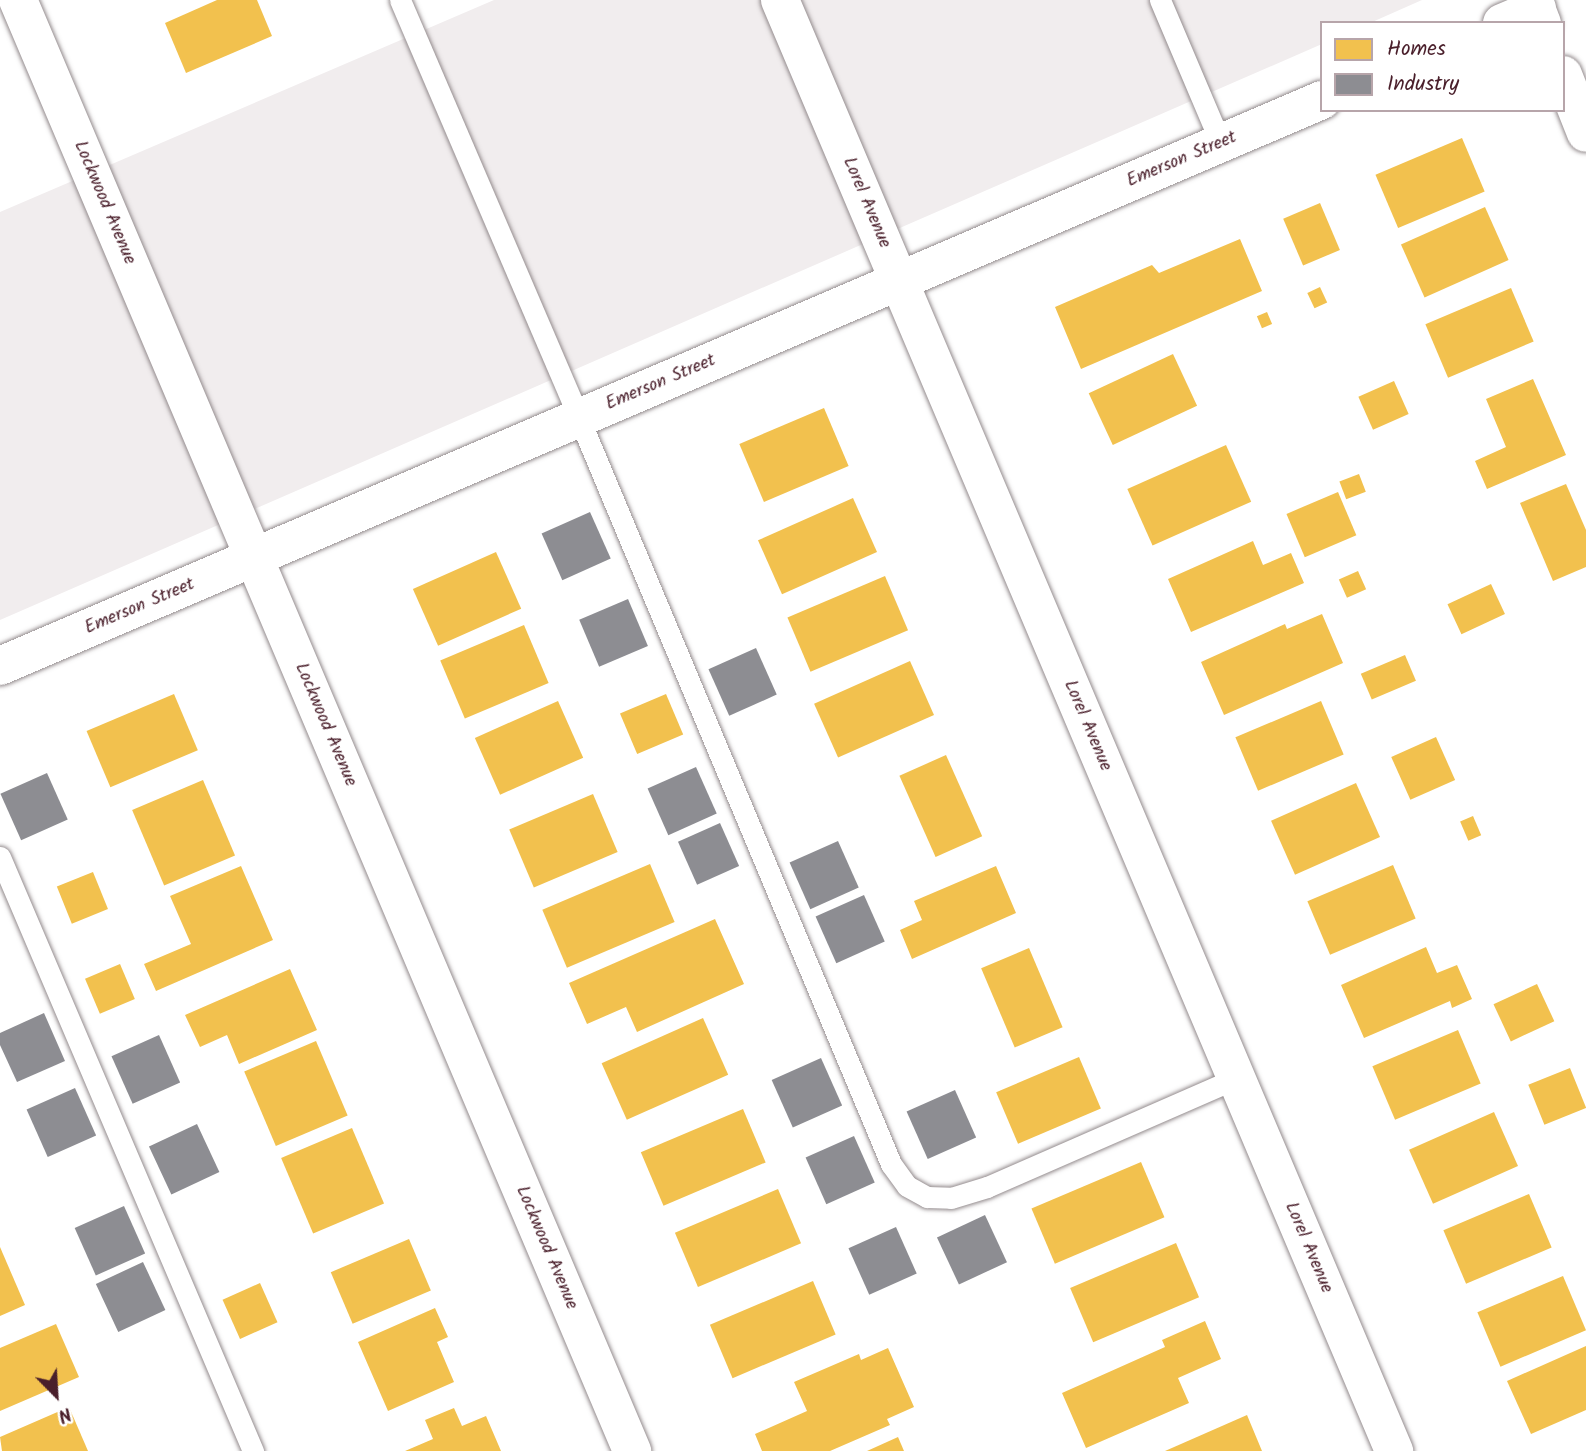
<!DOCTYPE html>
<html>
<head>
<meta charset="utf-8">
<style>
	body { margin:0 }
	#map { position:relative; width:1586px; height:1451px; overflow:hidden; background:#fff; font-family:Kalam,sans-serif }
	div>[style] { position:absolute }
	.green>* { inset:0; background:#f1edee }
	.homes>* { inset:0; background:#f2c14e; transform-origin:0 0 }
	.industry>* { inset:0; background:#8d8d92; transform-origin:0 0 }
	.roads { filter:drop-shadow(0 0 2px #948c8e) drop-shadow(0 0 2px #948c8e) }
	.service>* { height:21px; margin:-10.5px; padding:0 10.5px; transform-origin:10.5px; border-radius:10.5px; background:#fff }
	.minor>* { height:38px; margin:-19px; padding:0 19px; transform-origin:19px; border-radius:19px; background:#fff }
	.tertiary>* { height:38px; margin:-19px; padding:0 19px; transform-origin:19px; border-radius:19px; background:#fff }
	span { translate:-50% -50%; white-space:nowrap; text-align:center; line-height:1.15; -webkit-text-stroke:7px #fff; paint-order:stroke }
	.street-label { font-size:18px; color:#4a1f2b }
	.legend { position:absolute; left:1320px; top:21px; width:245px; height:91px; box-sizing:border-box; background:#fff; border:2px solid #b7a5aa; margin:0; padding:9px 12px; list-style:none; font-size:21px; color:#4a1f2b }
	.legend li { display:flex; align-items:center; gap:14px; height:35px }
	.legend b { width:35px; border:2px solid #b7a5aa }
	.north { position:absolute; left:21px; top:1360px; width:70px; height:70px; -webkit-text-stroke:5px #fff; paint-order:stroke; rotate:156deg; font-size:19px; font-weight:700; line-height:28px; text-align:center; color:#4a1f2b }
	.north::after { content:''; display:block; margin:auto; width:24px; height:32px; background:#4a1f2b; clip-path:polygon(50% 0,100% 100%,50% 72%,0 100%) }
</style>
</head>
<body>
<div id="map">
	<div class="green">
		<div style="clip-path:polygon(494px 0,1422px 0,1370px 23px,1322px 23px,1322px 44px,0 620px,0 212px)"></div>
	</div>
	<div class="homes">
		<div style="clip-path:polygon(217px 0,257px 0,272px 36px,186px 73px,165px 23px)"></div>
		<div style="left:1462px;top:138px;width:58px;height:94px;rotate:67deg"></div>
		<div style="left:1320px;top:203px;width:51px;height:40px;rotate:67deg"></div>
		<div style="left:1485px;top:207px;width:58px;height:92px;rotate:66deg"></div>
		<div style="clip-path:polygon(1240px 239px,1262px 291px,1081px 369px,1055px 307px,1152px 265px,1159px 273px)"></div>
		<div style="left:1320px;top:287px;width:17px;height:14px;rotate:65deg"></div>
		<div style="left:1511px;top:288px;width:58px;height:93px;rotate:67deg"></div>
		<div style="left:1267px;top:312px;width:13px;height:11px;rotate:67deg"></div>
		<div style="left:1173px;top:354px;width:57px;height:93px;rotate:65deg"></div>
		<div style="clip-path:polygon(1533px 379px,1566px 455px,1487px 489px,1475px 461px,1506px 447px,1486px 399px)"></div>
		<div style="left:1394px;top:381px;width:36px;height:39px;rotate:66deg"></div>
		<div style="left:824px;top:408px;width:63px;height:92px;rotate:67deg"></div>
		<div style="left:1226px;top:445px;width:62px;height:108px;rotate:66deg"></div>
		<div style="left:1359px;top:474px;width:19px;height:21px;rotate:69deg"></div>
		<div style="clip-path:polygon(1566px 484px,1586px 530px,1586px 567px,1553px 581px,1520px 503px)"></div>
		<div style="left:1338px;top:492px;width:47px;height:56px;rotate:67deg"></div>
		<div style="left:853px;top:498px;width:59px;height:104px;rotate:66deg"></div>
		<div style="clip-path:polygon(1253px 541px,1263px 565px,1291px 553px,1304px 583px,1191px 632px,1168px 579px)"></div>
		<div style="left:496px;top:552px;width:62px;height:91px;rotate:66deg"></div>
		<div style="left:1358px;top:571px;width:20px;height:21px;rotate:66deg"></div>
		<div style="left:885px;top:576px;width:59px;height:106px;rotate:67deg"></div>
		<div style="left:1491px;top:584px;width:33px;height:48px;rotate:65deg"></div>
		<div style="clip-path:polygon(1322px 614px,1343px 663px,1224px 715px,1201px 662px,1285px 624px,1287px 629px)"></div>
		<div style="left:524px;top:625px;width:63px;height:91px;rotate:67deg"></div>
		<div style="left:1405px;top:655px;width:28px;height:48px;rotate:67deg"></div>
		<div style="left:910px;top:661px;width:59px;height:105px;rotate:66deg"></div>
		<div style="left:174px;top:694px;width:61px;height:95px;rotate:67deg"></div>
		<div style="left:666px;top:694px;width:44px;height:50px;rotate:67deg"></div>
		<div style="left:558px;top:701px;width:62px;height:91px;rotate:66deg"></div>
		<div style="left:1321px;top:701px;width:58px;height:93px;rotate:67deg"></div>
		<div style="left:1436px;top:737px;width:47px;height:49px;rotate:66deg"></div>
		<div style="left:946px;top:755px;width:89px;height:51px;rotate:66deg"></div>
		<div style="left:203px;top:780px;width:82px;height:77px;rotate:67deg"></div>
		<div style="left:1356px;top:783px;width:59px;height:93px;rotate:66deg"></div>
		<div style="left:593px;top:794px;width:63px;height:91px;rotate:67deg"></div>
		<div style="left:1473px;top:816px;width:21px;height:14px;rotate:67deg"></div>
		<div style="left:650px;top:864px;width:63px;height:117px;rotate:67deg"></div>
		<div style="left:1393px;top:865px;width:58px;height:93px;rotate:67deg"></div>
		<div style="clip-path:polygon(241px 866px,273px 940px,156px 991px,144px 964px,191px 944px,170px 896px)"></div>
		<div style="clip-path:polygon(996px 866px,1016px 913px,912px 959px,900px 930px,922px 920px,914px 901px)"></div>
		<div style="left:93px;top:872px;width:40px;height:39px;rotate:68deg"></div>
		<div style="clip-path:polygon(715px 919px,744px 984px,637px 1032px,626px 1007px,587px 1024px,569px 983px)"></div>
		<div style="clip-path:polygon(1426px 947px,1437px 973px,1457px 965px,1472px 999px,1452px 1008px,1450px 1001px,1364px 1038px,1341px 985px)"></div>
		<div style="left:1029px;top:948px;width:86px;height:52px;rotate:67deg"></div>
		<div style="left:120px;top:964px;width:38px;height:38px;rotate:67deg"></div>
		<div style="clip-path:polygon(290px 969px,317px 1030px,239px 1064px,227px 1035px,200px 1047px,185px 1015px)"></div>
		<div style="left:1537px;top:984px;width:41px;height:48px;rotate:65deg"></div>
		<div style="left:703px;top:1018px;width:62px;height:111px;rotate:66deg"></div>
		<div style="left:1458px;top:1030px;width:58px;height:93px;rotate:67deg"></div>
		<div style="left:316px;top:1041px;width:81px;height:78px;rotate:67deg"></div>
		<div style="left:1079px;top:1057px;width:56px;height:90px;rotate:67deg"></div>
		<div style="left:1570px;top:1068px;width:43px;height:45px;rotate:68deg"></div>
		<div style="left:743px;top:1109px;width:58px;height:111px;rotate:67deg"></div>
		<div style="left:1494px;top:1112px;width:59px;height:93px;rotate:66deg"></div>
		<div style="left:352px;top:1128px;width:82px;height:77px;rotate:67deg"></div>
		<div style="left:1141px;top:1162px;width:60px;height:119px;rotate:67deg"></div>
		<div style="left:778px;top:1189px;width:59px;height:112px;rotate:67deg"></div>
		<div style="left:1529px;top:1194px;width:58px;height:93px;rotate:67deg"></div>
		<div style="left:409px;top:1239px;width:56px;height:85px;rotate:67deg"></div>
		<div style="left:1176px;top:1243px;width:59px;height:115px;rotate:67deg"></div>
		<div style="clip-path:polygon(0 1247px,25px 1305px,0 1316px)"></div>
		<div style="left:1563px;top:1276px;width:59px;height:93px;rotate:67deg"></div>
		<div style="left:813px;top:1281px;width:58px;height:112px;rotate:67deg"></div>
		<div style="left:260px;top:1283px;width:43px;height:41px;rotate:66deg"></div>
		<div style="clip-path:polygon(435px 1308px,448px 1337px,437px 1342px,454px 1382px,388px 1411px,358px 1342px)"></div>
		<div style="clip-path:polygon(1205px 1321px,1221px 1359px,1178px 1378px,1189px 1403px,1086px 1448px,1062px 1393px,1165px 1347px,1162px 1340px)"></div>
		<div style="clip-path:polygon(56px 1324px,79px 1377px,0 1411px,0 1348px)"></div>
		<div style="clip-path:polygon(1586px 1346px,1586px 1410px,1531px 1434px,1507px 1381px)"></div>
		<div style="clip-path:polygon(888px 1348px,914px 1407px,887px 1419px,890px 1425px,830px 1451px,762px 1451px,755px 1434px,807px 1411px,794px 1382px,859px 1354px,861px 1360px)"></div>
		<div style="clip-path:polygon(69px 1407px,88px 1451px,2px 1451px,0 1437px)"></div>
		<div style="clip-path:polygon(454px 1408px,462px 1426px,486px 1416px,501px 1451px,405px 1451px,433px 1439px,425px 1420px)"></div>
		<div style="clip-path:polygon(1247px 1415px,1262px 1451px,1165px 1451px)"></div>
		<div style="clip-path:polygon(898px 1437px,904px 1451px,867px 1451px)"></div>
	</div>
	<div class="industry">
		<div style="left:590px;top:512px;width:51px;height:53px;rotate:66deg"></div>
		<div style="left:628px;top:599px;width:51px;height:53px;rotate:67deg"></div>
		<div style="left:756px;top:648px;width:51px;height:52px;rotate:66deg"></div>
		<div style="left:696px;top:767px;width:51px;height:53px;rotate:66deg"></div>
		<div style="left:47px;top:773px;width:51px;height:51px;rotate:66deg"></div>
		<div style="left:720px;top:823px;width:47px;height:46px;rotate:66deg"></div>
		<div style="left:838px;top:841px;width:51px;height:53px;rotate:66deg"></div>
		<div style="left:864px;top:895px;width:51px;height:53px;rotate:66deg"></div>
		<div style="clip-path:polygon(44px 1013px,65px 1061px,17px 1082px,0 1045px,0 1033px)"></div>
		<div style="left:159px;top:1035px;width:52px;height:52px;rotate:66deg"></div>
		<div style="left:821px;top:1058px;width:52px;height:54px;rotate:66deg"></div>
		<div style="left:75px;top:1088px;width:52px;height:53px;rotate:66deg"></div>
		<div style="left:955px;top:1090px;width:52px;height:53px;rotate:66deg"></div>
		<div style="left:197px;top:1124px;width:53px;height:53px;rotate:65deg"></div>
		<div style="left:854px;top:1136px;width:51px;height:53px;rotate:66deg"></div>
		<div style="left:124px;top:1206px;width:52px;height:54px;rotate:66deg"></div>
		<div style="left:985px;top:1215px;width:52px;height:53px;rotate:65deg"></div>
		<div style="left:896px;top:1227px;width:51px;height:52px;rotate:66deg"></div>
		<div style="left:143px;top:1262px;width:53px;height:52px;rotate:65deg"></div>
	</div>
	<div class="roads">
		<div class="service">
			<div style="left:400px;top:0;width:455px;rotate:66.8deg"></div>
			<div style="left:579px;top:418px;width:809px;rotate:67.3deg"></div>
			<div style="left:891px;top:1164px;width:27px;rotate:54deg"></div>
			<div style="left:907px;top:1186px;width:23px;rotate:29deg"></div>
			<div style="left:927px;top:1197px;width:24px;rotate:2deg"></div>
			<div style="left:951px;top:1198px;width:38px;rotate:-17deg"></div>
			<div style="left:987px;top:1187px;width:272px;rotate:-23.6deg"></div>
			<div style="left:1160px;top:0;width:156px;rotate:67deg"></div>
			<div style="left:0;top:857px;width:646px;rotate:66.93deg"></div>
		</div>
		<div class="minor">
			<div style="left:18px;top:0;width:1576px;rotate:67.06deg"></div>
			<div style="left:780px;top:0;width:1576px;rotate:67.06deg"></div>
			<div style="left:1502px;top:23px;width:38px;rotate:-23deg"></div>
			<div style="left:0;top:666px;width:1438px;rotate:-23.18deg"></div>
		</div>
		<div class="tertiary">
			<div style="left:1533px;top:0;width:25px;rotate:69deg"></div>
			<div style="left:1563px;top:75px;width:62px;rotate:68.4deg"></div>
		</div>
	</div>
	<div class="street-label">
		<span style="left:1182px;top:160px;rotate:-23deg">Emerson Street</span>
		<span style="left:104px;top:203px;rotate:67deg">Lockwood Avenue</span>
		<span style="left:866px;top:203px;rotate:67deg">Lorel Avenue</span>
		<span style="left:661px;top:383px;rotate:-23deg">Emerson Street</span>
		<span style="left:140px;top:607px;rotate:-23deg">Emerson Street</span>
		<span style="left:325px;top:725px;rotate:67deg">Lockwood Avenue</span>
		<span style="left:1087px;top:726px;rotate:67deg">Lorel Avenue</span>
		<span style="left:546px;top:1248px;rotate:67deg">Lockwood Avenue</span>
		<span style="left:1308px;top:1248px;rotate:67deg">Lorel Avenue</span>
	</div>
	<ul class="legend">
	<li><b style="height:19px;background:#f2c14e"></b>Homes</li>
	<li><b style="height:19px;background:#8d8d92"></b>Industry</li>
	</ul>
	<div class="north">N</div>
</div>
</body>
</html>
